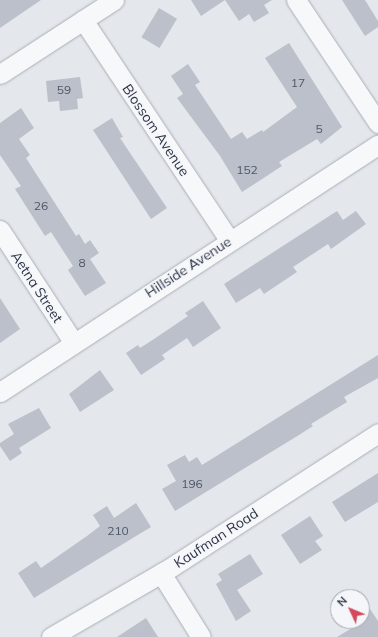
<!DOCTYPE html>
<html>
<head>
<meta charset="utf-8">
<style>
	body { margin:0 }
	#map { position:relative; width:378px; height:637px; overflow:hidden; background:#e4e7ec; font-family:Mulish,sans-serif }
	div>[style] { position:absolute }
	.building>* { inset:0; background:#bbc0ca; transform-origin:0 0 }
	.roads { filter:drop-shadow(0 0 1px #a9aeb7) drop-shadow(0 0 1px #a9aeb7) }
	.street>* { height:19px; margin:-9.5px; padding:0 9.5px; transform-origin:9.5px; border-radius:9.5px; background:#f7f8fa }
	span { translate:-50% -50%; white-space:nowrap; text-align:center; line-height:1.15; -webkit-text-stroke:3.5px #f4f6f9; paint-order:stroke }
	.number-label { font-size:12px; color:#4f5766 }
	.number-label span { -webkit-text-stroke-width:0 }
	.street-label { font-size:14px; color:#2b3445 }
	.north { position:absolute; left:330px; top:589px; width:40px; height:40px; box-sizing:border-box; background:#f4f6f9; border:1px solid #a4a8b1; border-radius:50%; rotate:314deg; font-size:11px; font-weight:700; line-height:16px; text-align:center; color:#2b3445 }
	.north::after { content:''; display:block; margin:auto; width:14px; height:18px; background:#d1495b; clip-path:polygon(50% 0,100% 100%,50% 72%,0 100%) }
</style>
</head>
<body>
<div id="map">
	<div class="building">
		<div style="clip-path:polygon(0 0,41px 0,0 28px)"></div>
		<div style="clip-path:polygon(191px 0,272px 0,264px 5px,269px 13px,254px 22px,249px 14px,239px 21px,225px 0,201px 16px)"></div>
		<div style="clip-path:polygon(342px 0,365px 0,378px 21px,378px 27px,365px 36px)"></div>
		<div style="left:159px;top:8px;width:21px;height:34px;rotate:31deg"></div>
		<div style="clip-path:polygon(289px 43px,342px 127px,321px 144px,317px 139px,279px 162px,282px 166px,242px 192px,220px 156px,177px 98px,183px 94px,171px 76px,188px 64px,200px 82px,195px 85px,231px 139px,242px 132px,247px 139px,262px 130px,263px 132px,297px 107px,265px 58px)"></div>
		<div style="clip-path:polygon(80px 77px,83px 98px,77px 99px,78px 109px,60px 111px,59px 101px,48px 102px,46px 81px)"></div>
		<div style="clip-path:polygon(21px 108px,34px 128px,19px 139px,30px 155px,26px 158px,76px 236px,79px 234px,85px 244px,90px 240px,99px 253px,90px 259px,106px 283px,85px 296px,68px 270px,73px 266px,51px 232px,45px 236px,15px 189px,21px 186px,0 155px,0 123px)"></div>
		<div style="clip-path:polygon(112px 118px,123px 137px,120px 138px,167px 208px,151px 219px,93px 130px)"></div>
		<div style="clip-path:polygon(337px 211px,343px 220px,356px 211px,366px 224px,331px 249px,328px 244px,293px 267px,297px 272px,264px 294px,260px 288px,236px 303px,224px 284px)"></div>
		<div style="clip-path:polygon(0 298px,20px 329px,0 343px)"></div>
		<div style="clip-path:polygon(203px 301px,221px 328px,193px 347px,187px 338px,162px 355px,165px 359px,141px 375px,126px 353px,138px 345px,140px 348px,154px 339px,188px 316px,185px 313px)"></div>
		<div style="clip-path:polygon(378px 355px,378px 378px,344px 397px,347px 402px,311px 424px,313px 426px,299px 435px,175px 511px,162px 489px,176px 481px,167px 465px,185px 455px,189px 462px,197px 457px,202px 465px)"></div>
		<div style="clip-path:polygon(100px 370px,114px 390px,80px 412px,69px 394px)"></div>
		<div style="clip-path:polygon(39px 408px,51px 428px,19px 448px,22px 453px,10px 461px,0 446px,0 443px,14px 434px,8px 424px)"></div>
		<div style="clip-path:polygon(378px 473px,378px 502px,345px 522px,332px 502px)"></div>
		<div style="clip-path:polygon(136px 503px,151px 527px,34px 598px,18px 573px,36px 561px,41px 568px,87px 536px,100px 526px,93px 515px,107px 506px,114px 518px)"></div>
		<div style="clip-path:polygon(310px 516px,323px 536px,315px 541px,322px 550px,300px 564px,281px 535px)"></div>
		<div style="clip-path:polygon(250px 554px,263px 574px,237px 590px,251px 611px,236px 621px,216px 584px,222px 580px,218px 574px)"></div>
		<div style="clip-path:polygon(362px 597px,378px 621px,378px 637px,337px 637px,362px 622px)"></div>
		<div style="clip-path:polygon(146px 618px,158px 637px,117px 637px)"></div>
	</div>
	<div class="roads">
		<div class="street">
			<div style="left:296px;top:0;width:148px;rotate:56.3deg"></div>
			<div style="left:83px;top:20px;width:264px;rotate:56.4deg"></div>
			<div style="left:0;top:74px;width:136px;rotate:-33deg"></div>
			<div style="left:0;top:230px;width:135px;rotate:56.8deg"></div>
			<div style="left:0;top:392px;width:452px;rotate:-33.2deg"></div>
			<div style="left:161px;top:573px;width:75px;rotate:58deg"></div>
			<div style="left:51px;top:637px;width:132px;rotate:-30.1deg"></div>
			<div style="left:165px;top:571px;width:254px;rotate:-32.9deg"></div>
		</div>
	</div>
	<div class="number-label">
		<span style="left:298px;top:83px">17</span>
		<span style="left:64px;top:90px">59</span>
		<span style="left:319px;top:129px">5</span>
		<span style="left:247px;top:170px">152</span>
		<span style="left:41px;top:206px">26</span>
		<span style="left:82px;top:263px">8</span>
		<span style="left:192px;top:484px">196</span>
		<span style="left:118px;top:531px">210</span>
	</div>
	<div class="street-label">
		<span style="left:156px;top:130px;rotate:56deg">Blossom Avenue</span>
		<span style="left:188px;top:267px;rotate:-33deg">Hillside Avenue</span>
		<span style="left:37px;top:287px;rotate:57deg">Aetna Street</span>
		<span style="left:216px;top:538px;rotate:-33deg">Kaufman Road</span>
	</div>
	<div class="north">N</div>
</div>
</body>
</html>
